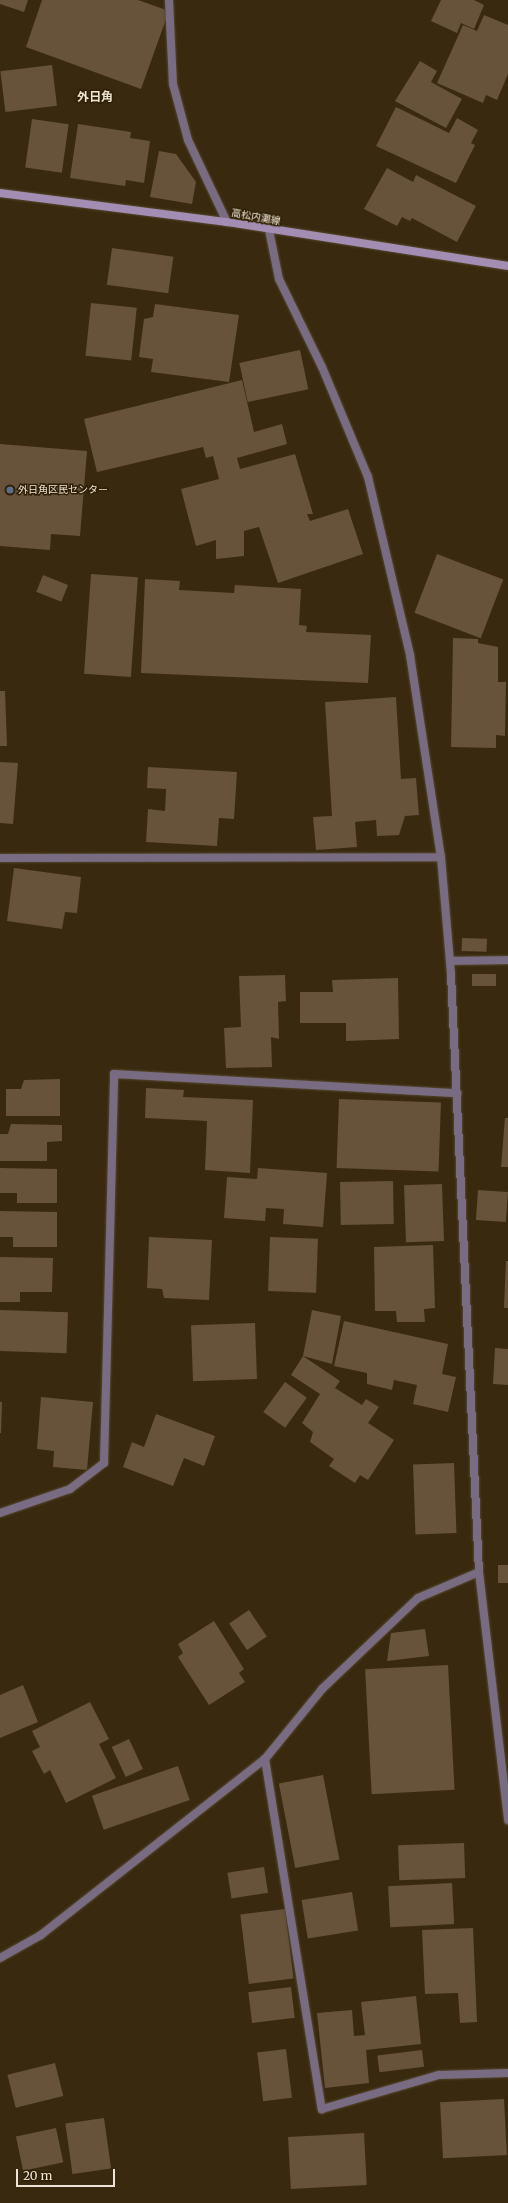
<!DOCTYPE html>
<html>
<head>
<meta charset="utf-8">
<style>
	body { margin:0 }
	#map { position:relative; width:508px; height:2203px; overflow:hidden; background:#392a0f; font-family:Merriweather,"Noto Sans JP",serif }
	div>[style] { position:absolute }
	.building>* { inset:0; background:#67523a; transform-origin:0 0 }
	.roads { filter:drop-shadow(0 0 1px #56482f) drop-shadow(0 0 1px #56482f) }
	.service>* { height:8px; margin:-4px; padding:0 4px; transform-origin:4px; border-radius:4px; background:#786b82 }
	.minor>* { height:8px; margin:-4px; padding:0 4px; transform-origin:4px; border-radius:4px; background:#786b82 }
	.secondary>* { height:8px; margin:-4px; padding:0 4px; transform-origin:4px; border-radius:4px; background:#a38db2 }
	.dots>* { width:11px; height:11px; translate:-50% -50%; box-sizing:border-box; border:2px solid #2f2005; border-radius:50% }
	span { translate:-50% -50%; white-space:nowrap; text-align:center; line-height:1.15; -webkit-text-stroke:3px #2f2005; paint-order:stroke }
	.street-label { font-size:10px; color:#eee4d5 }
	.poi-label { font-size:10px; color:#eee4d5 }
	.left { translate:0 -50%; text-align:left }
	.quarter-label { font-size:12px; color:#eee4d5; font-weight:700 }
	.scale { position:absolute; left:16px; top:2169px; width:99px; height:18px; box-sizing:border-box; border:2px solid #eee4d5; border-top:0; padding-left:5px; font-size:12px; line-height:14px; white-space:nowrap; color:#eee4d5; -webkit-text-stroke:3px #2f2005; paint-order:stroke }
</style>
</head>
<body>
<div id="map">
	<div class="building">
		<div style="clip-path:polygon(0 0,28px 0,24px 12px,0 4px)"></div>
		<div style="clip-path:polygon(42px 0,138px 0,169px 11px,141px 89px,26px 47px)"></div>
		<div style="clip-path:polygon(441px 0,474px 0,484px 5px,474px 29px,461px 23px,457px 33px,431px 21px)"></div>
		<div style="clip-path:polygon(484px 15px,508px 25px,508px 74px,497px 100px,486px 95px,483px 103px,437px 83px,463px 25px,477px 31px)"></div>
		<div style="clip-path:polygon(420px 61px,437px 71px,431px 82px,462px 99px,446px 128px,395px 101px)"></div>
		<div style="left:52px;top:65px;width:41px;height:52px;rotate:83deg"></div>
		<div style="clip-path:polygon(396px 107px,449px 133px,457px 118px,478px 130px,471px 143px,475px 145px,456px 183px,376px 146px)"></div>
		<div style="left:32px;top:119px;width:37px;height:49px;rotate:8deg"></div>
		<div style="clip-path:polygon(78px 124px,131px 132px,130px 138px,150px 141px,144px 183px,126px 180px,125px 186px,70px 178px)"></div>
		<div style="clip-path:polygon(159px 151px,176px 154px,196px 182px,192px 204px,150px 197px)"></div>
		<div style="clip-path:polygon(387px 168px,413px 182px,416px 175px,476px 206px,457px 242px,412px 218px,410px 221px,402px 217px,397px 226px,364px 209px)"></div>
		<div style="left:112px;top:248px;width:62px;height:37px;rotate:8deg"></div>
		<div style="left:91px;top:303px;width:46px;height:53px;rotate:6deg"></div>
		<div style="clip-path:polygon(155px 304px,239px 315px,229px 382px,151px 372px,153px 359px,139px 357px,144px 319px,153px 317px)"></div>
		<div style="left:300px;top:350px;width:40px;height:62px;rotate:78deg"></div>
		<div style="clip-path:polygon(242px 380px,254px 432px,282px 424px,287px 444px,237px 458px,240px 469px,295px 454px,313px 514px,307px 514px,310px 521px,348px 509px,363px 554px,278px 583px,259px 527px,244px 531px,244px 556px,216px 559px,216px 540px,196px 546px,181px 489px,219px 479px,213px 456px,206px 458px,203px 447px,97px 472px,84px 419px)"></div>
		<div style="clip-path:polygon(0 444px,87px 451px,80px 536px,51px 534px,50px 550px,0 546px)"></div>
		<div style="left:437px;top:554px;width:71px;height:63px;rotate:21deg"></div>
		<div style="left:91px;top:574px;width:47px;height:100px;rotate:4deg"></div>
		<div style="left:43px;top:575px;width:27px;height:18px;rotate:22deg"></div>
		<div style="clip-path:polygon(145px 579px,180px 581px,179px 590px,234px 593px,235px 585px,301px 589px,299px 625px,307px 626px,306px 632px,371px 635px,368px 683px,141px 673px)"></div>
		<div style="clip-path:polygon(453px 638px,478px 639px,478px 643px,498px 647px,498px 682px,506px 682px,505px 736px,496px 735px,496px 748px,451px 747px)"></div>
		<div style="clip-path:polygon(0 691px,5px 691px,7px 746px,0 746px)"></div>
		<div style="clip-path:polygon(396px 697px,401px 779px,416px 778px,419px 815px,405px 816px,399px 835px,377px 836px,376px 820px,355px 822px,357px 847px,316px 850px,313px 817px,332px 816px,325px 702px)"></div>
		<div style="clip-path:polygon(0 762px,18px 763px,13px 824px,0 823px)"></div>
		<div style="clip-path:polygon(148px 767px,237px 772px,234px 819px,219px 818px,217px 846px,146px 842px,148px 809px,165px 811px,166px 789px,147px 788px)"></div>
		<div style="clip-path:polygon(14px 868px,81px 877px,77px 913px,65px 912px,62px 929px,7px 921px)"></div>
		<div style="left:462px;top:938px;width:25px;height:13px;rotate:2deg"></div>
		<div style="left:472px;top:974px;width:24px;height:12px"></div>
		<div style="clip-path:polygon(285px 975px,286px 1001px,278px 1002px,279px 1039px,271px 1037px,272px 1067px,226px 1068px,224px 1028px,241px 1027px,239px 976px)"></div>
		<div style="clip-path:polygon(398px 978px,399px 1039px,346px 1041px,346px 1023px,300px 1023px,300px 992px,333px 992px,332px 980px)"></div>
		<div style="clip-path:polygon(60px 1079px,60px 1116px,6px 1116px,6px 1089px,21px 1089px,24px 1080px)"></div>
		<div style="clip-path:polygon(146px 1088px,184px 1090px,183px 1097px,253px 1100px,250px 1173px,205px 1170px,207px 1121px,145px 1118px)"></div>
		<div style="left:339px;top:1099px;width:102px;height:69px;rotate:2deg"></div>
		<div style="clip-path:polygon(505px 1118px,508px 1118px,508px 1167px,501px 1167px)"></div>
		<div style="clip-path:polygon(11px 1124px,62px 1125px,62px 1141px,47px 1142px,47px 1161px,0 1161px,0 1134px,8px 1134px)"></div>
		<div style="clip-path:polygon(0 1168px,57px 1169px,57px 1203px,17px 1203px,17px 1193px,0 1193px)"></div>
		<div style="clip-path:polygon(258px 1168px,327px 1173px,323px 1227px,283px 1224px,284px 1209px,266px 1208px,265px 1221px,224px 1218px,227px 1177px,257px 1179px)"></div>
		<div style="left:393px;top:1181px;width:43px;height:53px;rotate:89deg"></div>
		<div style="left:442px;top:1184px;width:57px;height:38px;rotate:88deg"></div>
		<div style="left:478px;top:1190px;width:30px;height:30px;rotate:4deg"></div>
		<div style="clip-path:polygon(0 1211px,57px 1212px,57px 1247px,13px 1247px,13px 1237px,0 1237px)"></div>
		<div style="clip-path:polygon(149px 1237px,212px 1240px,209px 1300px,164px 1298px,162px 1289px,147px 1288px)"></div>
		<div style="left:270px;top:1237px;width:48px;height:54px;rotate:2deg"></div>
		<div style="clip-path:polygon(433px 1245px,435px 1308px,424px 1309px,425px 1322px,397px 1322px,396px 1311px,375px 1311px,374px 1247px)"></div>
		<div style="clip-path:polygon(0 1257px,53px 1258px,52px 1292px,20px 1292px,20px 1302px,0 1302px)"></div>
		<div style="clip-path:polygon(506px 1261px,508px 1261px,508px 1308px,504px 1308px)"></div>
		<div style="left:0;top:1310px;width:68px;height:41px;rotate:2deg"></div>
		<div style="clip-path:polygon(312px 1310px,341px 1316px,332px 1364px,303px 1356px,340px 1381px,335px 1388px,362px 1405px,366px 1399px,379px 1407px,368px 1423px,394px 1440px,368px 1480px,360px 1475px,355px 1483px,329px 1466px,334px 1459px,310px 1442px,313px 1432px,302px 1423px,320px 1394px,291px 1375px,303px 1356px)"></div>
		<div style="clip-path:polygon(344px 1321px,448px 1344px,442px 1374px,456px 1377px,448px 1412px,413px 1404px,417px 1385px,394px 1380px,392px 1390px,367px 1384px,367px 1373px,334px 1366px)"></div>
		<div style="left:255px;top:1323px;width:56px;height:64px;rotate:88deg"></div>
		<div style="clip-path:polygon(495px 1348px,508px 1349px,508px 1385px,493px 1384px)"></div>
		<div style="left:285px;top:1382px;width:27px;height:37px;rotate:36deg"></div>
		<div style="clip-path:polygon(41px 1397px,93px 1402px,87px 1470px,53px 1467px,54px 1451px,37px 1449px)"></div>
		<div style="clip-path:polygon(0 1402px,2px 1402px,1px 1433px,0 1433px)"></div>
		<div style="clip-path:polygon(156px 1414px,215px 1436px,204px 1466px,184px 1458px,173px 1486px,123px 1467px,132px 1442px,144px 1447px)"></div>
		<div style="left:454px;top:1463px;width:70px;height:41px;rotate:88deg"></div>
		<div style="left:498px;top:1565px;width:10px;height:18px"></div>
		<div style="left:249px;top:1610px;width:32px;height:24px;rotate:56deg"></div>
		<div style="clip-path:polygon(214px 1621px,244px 1669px,239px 1673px,245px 1682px,209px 1705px,178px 1657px,183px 1653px,178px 1644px)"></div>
		<div style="clip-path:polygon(425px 1629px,429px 1656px,387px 1661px,391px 1633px)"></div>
		<div style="left:448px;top:1665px;width:125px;height:83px;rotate:87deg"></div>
		<div style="clip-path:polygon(23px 1685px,38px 1722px,0 1738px,0 1695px)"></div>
		<div style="clip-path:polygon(90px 1702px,109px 1739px,99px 1744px,116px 1778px,66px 1803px,50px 1770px,44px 1774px,32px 1751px,40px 1747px,32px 1731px)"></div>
		<div style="left:129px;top:1739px;width:33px;height:19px;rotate:65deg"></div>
		<div style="left:178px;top:1766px;width:36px;height:91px;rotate:71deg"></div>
		<div style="left:323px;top:1775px;width:86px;height:45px;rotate:79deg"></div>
		<div style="left:464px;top:1843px;width:35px;height:66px;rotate:88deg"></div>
		<div style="left:264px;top:1867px;width:26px;height:37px;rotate:81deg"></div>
		<div style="left:452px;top:1883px;width:41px;height:64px;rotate:87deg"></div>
		<div style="left:352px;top:1892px;width:39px;height:51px;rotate:81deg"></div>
		<div style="left:285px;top:1909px;width:70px;height:45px;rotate:83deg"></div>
		<div style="clip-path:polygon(473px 1928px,477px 2022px,460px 2023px,458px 1993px,425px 1994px,422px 1930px)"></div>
		<div style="left:291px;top:1987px;width:31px;height:43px;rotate:83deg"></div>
		<div style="clip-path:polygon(416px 1996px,421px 2044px,366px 2050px,369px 2083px,325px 2088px,317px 2013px,352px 2010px,354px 2036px,365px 2035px,361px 2002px)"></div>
		<div style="left:286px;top:2049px;width:49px;height:29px;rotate:83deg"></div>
		<div style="left:422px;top:2050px;width:17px;height:45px;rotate:83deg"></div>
		<div style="left:55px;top:2063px;width:34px;height:49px;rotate:76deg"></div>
		<div style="left:504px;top:2099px;width:56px;height:64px;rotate:87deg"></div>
		<div style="left:104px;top:2118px;width:51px;height:39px;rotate:82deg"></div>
		<div style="left:56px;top:2128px;width:35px;height:41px;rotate:78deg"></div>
		<div style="left:364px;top:2133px;width:52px;height:76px;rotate:87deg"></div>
	</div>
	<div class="roads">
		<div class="service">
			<div style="left:450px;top:961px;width:58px;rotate:-1deg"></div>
		</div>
		<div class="minor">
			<div style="left:169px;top:0;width:84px;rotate:87.3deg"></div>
			<div style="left:173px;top:84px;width:58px;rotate:75deg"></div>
			<div style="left:188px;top:140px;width:91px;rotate:64.6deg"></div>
			<div style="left:269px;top:230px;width:50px;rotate:78.5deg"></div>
			<div style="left:279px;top:279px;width:98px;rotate:64deg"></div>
			<div style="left:322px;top:367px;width:119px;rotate:67.3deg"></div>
			<div style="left:368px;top:477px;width:183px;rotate:76.7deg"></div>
			<div style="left:410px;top:655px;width:204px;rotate:81.3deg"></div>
			<div style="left:441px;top:857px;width:117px;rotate:85.1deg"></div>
			<div style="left:451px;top:974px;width:599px;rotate:87.32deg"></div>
			<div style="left:479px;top:1572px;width:250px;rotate:83.3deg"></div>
			<div style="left:0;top:858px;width:441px;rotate:-0.1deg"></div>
			<div style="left:0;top:1513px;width:74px;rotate:-18.9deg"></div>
			<div style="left:70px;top:1489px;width:43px;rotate:-37.4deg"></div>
			<div style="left:104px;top:1463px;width:389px;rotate:-88.5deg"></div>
			<div style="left:114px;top:1074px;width:344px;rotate:3.2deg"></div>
			<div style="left:265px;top:1759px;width:355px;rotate:80.8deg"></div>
			<div style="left:322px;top:2109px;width:122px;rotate:-16.2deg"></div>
			<div style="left:439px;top:2075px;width:69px;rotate:-1.7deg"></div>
			<div style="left:0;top:1958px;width:47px;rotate:-29.3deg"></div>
			<div style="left:41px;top:1935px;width:285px;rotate:-38.2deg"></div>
			<div style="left:265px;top:1759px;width:90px;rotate:-50.8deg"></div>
			<div style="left:322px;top:1689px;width:132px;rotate:-43.5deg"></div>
			<div style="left:418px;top:1598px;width:66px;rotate:-23.1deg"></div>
		</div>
		<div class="secondary">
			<div style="left:0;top:193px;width:229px;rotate:7.3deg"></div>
			<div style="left:227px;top:222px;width:284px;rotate:8.9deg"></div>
		</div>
	</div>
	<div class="dots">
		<div style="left:10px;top:490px;background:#5c6f8a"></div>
	</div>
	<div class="street-label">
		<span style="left:256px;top:217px;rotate:10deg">高松内灘線</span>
	</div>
	<div class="poi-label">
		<span class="left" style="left:18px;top:490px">外日角区民センター</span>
	</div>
	<div class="quarter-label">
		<span style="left:95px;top:97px">外日角</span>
	</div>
	<div class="scale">20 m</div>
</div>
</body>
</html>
